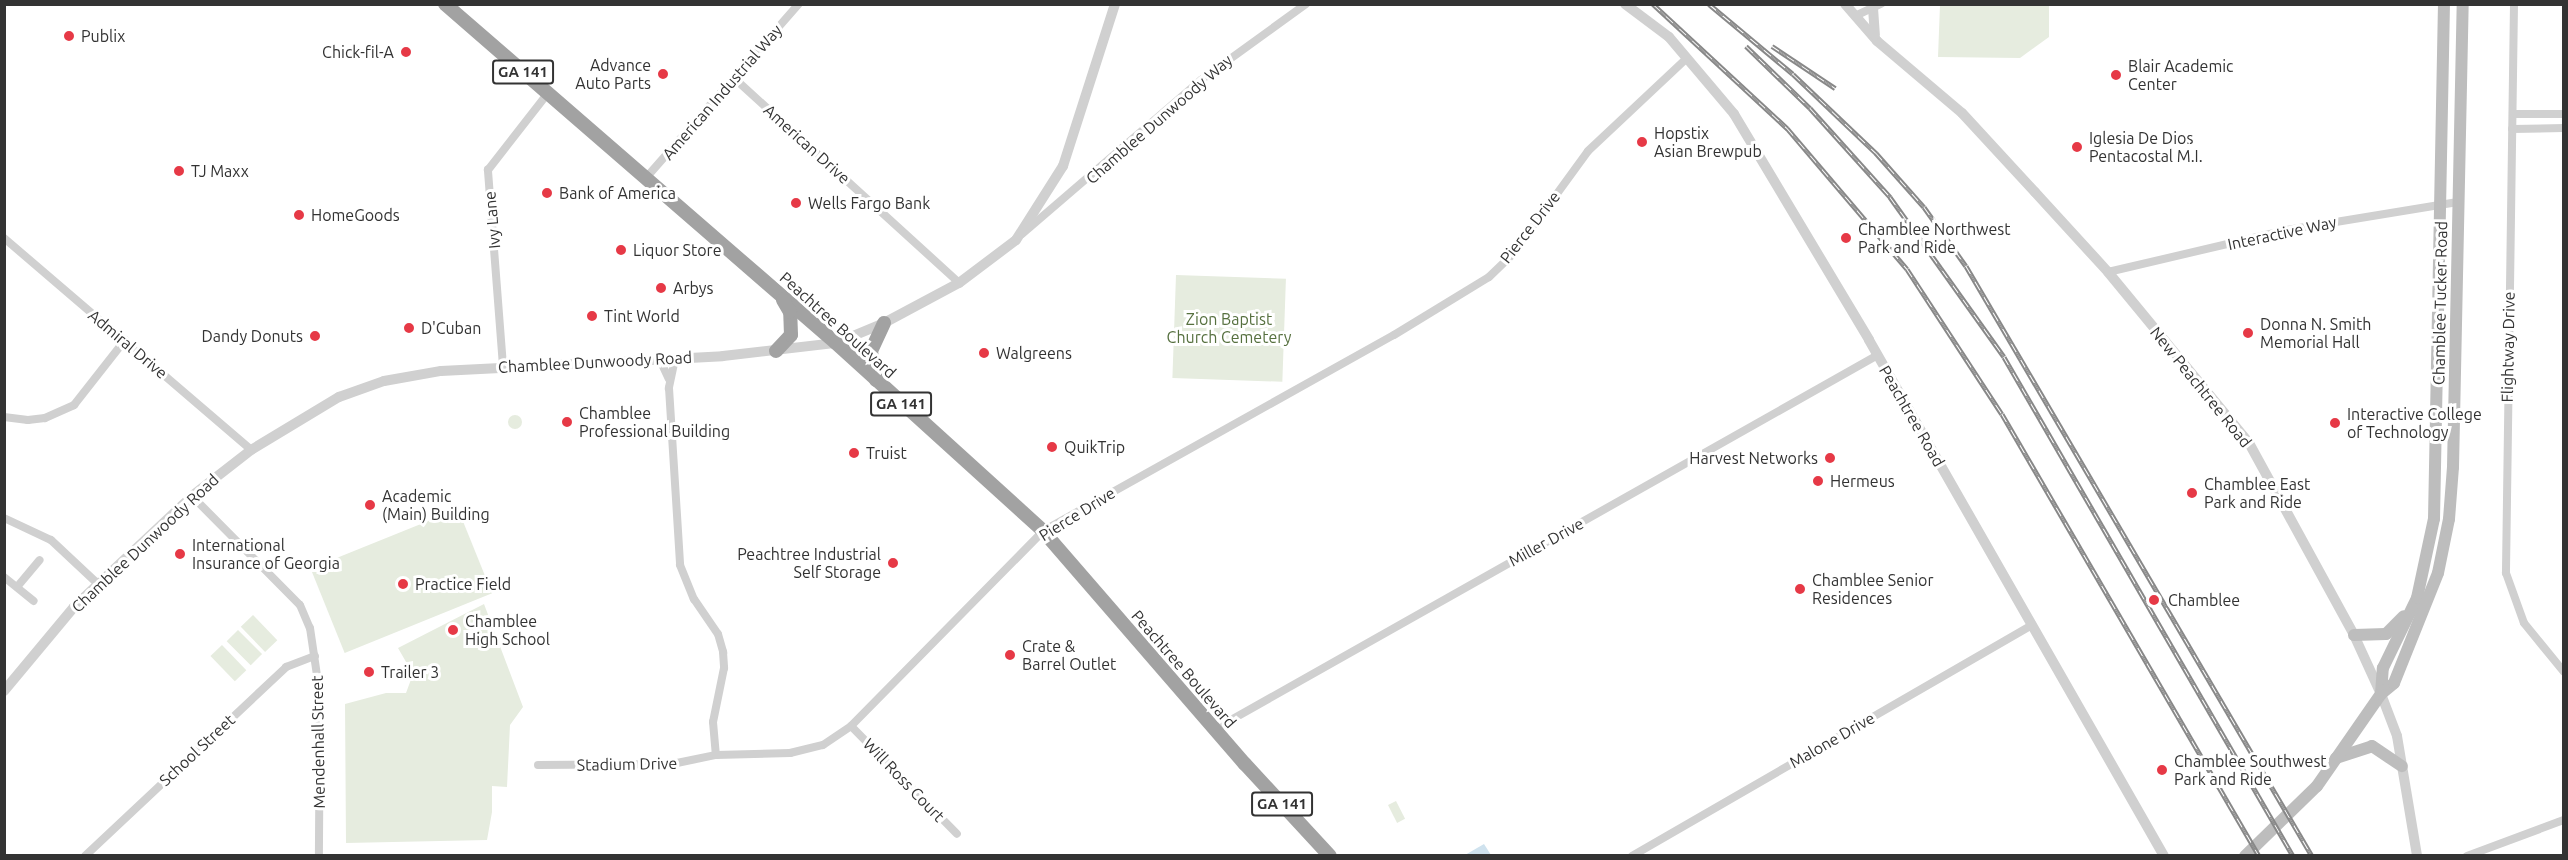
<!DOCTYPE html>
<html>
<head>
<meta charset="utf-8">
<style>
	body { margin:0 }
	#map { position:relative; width:2568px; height:860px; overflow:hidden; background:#fff; font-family:Ubuntu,sans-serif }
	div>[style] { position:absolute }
	.green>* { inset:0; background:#e6ecdf; transform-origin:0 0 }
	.round { border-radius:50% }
	.water>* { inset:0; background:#cfe2ee }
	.minor>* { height:8px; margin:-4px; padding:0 4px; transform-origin:4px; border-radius:4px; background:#d0d0d0 }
	.tertiary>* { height:10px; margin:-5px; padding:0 5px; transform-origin:5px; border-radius:5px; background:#d0d0d0 }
	.secondary>* { height:12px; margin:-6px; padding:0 6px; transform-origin:6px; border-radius:6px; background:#bdbdbd }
	.trunk>* { height:14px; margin:-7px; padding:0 7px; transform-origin:7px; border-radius:7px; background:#a2a2a2 }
	.rail>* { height:5px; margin-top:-2.5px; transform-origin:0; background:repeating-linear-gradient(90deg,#fff 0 9px,#888 0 18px); box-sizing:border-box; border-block:2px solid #888 }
	.dots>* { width:16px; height:16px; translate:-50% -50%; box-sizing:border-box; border:3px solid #fff; border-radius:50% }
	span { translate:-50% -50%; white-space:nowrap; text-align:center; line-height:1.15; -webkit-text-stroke:6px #fff; paint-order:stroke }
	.shield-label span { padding:2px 4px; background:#fff; border:2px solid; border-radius:4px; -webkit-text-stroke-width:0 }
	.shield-label { font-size:15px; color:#333; font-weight:700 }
	.poi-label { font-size:16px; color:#333 }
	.left { translate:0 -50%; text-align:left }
	.right { translate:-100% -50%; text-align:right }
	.street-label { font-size:16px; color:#333 }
	.park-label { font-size:16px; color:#56703f }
	.frame { position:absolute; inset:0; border:6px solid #333; pointer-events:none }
</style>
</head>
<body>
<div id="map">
	<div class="green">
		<div style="clip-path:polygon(1940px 5px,2049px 5px,2049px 37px,2020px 58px,1938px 57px)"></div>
		<div style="left:1176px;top:275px;width:110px;height:103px;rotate:2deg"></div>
		<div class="round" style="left:508px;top:415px;width:14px;height:14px"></div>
		<div style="left:458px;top:509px;width:91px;height:159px;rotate:68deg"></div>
		<div style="clip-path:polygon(484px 604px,523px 707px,510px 725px,507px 787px,492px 786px,492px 812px,487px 840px,346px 843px,345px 704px,386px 693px,406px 693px,413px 674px,398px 648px)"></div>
		<div style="left:253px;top:615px;width:35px;height:17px;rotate:46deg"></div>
		<div style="left:238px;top:630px;width:34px;height:16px;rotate:45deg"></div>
		<div style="left:222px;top:645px;width:35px;height:16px;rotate:46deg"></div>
		<div style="left:1396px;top:801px;width:20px;height:9px;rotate:63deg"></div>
	</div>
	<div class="water">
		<div style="clip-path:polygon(1484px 844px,1491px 855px,1465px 855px)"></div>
	</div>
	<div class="minor">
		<div style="left:2514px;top:4px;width:569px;rotate:90.81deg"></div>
		<div style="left:2506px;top:573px;width:53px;rotate:70.2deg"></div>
		<div style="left:2524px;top:623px;width:63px;rotate:50.8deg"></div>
		<div style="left:1855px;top:16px;width:29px;rotate:-25deg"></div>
		<div style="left:734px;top:78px;width:304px;rotate:42.3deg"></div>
		<div style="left:2513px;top:114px;width:51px"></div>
		<div style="left:2512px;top:129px;width:52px;rotate:-1.1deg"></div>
		<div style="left:645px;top:179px;width:233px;rotate:-48.7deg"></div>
		<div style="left:1022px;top:234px;width:236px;rotate:-40.7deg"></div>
		<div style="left:1201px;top:80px;width:130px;rotate:-35.9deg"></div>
		<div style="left:4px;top:238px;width:326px;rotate:40.6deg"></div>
		<div style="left:2108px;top:272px;width:184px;rotate:-13.2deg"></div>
		<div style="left:2287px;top:230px;width:173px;rotate:-9.3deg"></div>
		<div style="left:675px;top:359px;width:30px;rotate:102deg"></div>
		<div style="left:669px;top:388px;width:177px;rotate:86.4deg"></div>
		<div style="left:680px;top:565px;width:37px;rotate:68deg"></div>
		<div style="left:694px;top:599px;width:42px;rotate:55.6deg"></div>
		<div style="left:718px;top:634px;width:19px;rotate:74deg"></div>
		<div style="left:723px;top:652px;width:16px;rotate:86deg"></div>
		<div style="left:724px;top:668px;width:55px;rotate:101.5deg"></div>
		<div style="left:713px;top:722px;width:33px;rotate:85deg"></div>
		<div style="left:660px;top:360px;width:21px;rotate:65deg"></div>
		<div style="left:503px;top:366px;width:197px;rotate:-94.4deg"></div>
		<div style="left:488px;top:170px;width:98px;rotate:-52.1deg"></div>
		<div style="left:4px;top:417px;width:24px;rotate:7deg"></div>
		<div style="left:28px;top:420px;width:17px;rotate:-7deg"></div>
		<div style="left:45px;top:418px;width:32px;rotate:-24deg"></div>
		<div style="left:74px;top:405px;width:83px;rotate:-51.9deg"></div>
		<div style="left:192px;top:496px;width:153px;rotate:45.3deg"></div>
		<div style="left:300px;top:605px;width:25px;rotate:67deg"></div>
		<div style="left:310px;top:628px;width:69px;rotate:81.6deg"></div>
		<div style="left:320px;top:696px;width:160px;rotate:90.4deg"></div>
		<div style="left:4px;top:518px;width:52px;rotate:25.1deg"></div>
		<div style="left:51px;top:540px;width:64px;rotate:43.1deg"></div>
		<div style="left:4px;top:577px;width:38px;rotate:39deg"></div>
		<div style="left:17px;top:587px;width:35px;rotate:-50deg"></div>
		<div style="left:851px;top:726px;width:151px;rotate:45.5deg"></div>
		<div style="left:1215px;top:729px;width:761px;rotate:-29.43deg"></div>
		<div style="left:538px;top:765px;width:134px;rotate:-0.4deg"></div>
		<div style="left:672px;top:764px;width:45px;rotate:-11.6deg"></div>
		<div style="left:716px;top:755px;width:74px;rotate:-1.5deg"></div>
		<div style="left:790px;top:753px;width:34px;rotate:-14deg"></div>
		<div style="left:823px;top:745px;width:34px;rotate:-34deg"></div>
		<div style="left:851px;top:726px;width:274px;rotate:-45.4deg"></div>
		<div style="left:1043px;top:531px;width:402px;rotate:-29.2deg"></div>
		<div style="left:1394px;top:335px;width:111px;rotate:-31.4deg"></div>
		<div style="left:1489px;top:277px;width:33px;rotate:-44deg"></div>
		<div style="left:1513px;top:254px;width:127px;rotate:-53.9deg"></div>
		<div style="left:1588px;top:151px;width:136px;rotate:-43.2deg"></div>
		<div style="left:85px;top:856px;width:276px;rotate:-43.2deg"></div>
		<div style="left:286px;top:667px;width:31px;rotate:-21deg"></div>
		<div style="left:1632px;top:856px;width:462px;rotate:-30deg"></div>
		<div style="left:2467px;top:856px;width:103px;rotate:-20.4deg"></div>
	</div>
	<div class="tertiary">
		<div style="left:1625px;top:4px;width:55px;rotate:36.9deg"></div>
		<div style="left:1669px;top:37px;width:101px;rotate:49.8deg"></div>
		<div style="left:1734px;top:114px;width:263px;rotate:59.1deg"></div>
		<div style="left:1869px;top:340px;width:594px;rotate:60.24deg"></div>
		<div style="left:1845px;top:4px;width:49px;rotate:49.1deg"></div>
		<div style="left:1877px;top:41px;width:111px;rotate:40.3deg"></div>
		<div style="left:1962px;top:113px;width:108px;rotate:47.3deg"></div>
		<div style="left:2035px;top:192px;width:108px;rotate:47.6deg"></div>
		<div style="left:2108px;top:272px;width:222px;rotate:50.5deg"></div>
		<div style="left:2249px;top:443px;width:219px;rotate:61.3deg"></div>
		<div style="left:2354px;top:635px;width:65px;rotate:65.4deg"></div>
		<div style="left:2381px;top:694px;width:45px;rotate:69.1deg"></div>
		<div style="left:2397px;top:736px;width:122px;rotate:80.5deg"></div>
		<div style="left:1873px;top:8px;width:27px;rotate:86deg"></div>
		<div style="left:4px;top:691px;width:109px;rotate:-50.2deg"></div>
		<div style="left:74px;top:607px;width:162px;rotate:-43.2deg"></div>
		<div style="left:192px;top:496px;width:75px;rotate:-37.9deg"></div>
		<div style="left:251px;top:450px;width:103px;rotate:-31.1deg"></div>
		<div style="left:339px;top:397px;width:48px;rotate:-19.6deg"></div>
		<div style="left:384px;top:381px;width:58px;rotate:-10deg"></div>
		<div style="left:441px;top:371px;width:282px;rotate:-3deg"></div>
		<div style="left:723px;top:356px;width:114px;rotate:-6.6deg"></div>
		<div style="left:836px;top:343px;width:52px;rotate:-22.6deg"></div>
		<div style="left:884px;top:323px;width:85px;rotate:-28.1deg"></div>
		<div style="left:959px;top:283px;width:71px;rotate:-37deg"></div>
		<div style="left:1016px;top:240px;width:88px;rotate:-57.6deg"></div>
		<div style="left:1063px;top:166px;width:170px;rotate:-72.2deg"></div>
	</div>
	<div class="secondary">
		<div style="left:2354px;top:635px;width:32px;rotate:-2deg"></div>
		<div style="left:2386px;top:634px;width:25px;rotate:-45deg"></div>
		<div style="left:2381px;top:694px;width:26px;rotate:-86deg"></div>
		<div style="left:2383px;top:668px;width:78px;rotate:-64.1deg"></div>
		<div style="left:2417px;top:598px;width:81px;rotate:-77.9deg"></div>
		<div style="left:2434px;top:519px;width:515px;rotate:-88.89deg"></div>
		<div style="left:2336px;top:758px;width:38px;rotate:-18deg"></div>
		<div style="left:2372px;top:746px;width:36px;rotate:34deg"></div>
		<div style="left:2245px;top:856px;width:100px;rotate:-44.2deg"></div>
		<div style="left:2317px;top:786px;width:112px;rotate:-55.2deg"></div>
		<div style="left:2381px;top:694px;width:17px;rotate:-40deg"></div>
		<div style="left:2394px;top:683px;width:118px;rotate:-68.2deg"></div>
		<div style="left:2438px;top:573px;width:55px;rotate:-78.5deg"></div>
		<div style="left:2449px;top:519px;width:52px;rotate:-85.6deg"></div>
		<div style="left:2453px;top:467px;width:463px;rotate:-88.8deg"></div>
	</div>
	<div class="trunk">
		<div style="left:445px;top:4px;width:517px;rotate:40.93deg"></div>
		<div style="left:836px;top:343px;width:280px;rotate:42.2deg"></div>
		<div style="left:1043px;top:531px;width:308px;rotate:49.1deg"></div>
		<div style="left:1245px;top:764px;width:125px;rotate:47.3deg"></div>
		<div style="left:776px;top:351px;width:22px;rotate:-47deg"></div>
		<div style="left:791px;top:335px;width:23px;rotate:-92deg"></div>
		<div style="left:790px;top:312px;width:14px;rotate:-120deg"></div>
		<div style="left:876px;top:380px;width:29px;rotate:-100deg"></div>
		<div style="left:871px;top:351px;width:31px;rotate:-65deg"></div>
	</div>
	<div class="rail">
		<div style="left:1653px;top:4px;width:183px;rotate:42.8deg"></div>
		<div style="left:1787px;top:128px;width:185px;rotate:49.6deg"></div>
		<div style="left:1907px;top:269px;width:173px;rotate:56.8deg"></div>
		<div style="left:2002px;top:414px;width:511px;rotate:59.82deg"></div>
		<div style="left:1709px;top:4px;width:109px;rotate:39.8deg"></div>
		<div style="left:1793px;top:74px;width:115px;rotate:43.6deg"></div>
		<div style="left:1876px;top:153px;width:72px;rotate:48.4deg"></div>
		<div style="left:1924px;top:207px;width:72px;rotate:54.6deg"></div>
		<div style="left:1966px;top:266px;width:684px;rotate:59.61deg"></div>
		<div style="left:1746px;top:46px;width:89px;rotate:44.1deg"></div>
		<div style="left:1810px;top:108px;width:120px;rotate:48deg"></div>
		<div style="left:1890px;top:197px;width:196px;rotate:54.5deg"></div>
		<div style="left:2004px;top:357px;width:577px;rotate:59.92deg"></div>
		<div style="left:1772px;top:46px;width:76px;rotate:33.7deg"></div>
	</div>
	<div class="dots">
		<div style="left:69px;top:36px;background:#e63946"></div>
		<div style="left:406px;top:52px;background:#e63946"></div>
		<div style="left:663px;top:74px;background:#e63946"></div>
		<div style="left:2116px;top:75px;background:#e63946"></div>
		<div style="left:1642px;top:142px;background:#e63946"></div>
		<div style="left:2077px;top:147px;background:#e63946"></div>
		<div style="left:179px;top:171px;background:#e63946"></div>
		<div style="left:547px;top:193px;background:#e63946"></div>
		<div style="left:796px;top:203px;background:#e63946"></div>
		<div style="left:299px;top:215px;background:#e63946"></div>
		<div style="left:1846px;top:238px;background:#e63946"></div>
		<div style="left:621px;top:250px;background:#e63946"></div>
		<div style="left:661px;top:288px;background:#e63946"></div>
		<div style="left:592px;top:316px;background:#e63946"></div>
		<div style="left:409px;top:328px;background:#e63946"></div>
		<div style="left:2248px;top:333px;background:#e63946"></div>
		<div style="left:315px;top:336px;background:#e63946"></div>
		<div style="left:984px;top:353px;background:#e63946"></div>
		<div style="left:567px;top:422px;background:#e63946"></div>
		<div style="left:2335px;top:423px;background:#e63946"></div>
		<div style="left:1052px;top:447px;background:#e63946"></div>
		<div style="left:854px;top:453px;background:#e63946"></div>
		<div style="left:1830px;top:458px;background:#e63946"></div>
		<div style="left:1818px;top:481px;background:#e63946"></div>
		<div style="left:2192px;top:493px;background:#e63946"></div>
		<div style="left:370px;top:505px;background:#e63946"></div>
		<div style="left:180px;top:554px;background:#e63946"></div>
		<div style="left:893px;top:563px;background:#e63946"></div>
		<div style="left:403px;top:584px;background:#e63946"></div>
		<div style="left:1800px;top:589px;background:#e63946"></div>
		<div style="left:2154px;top:600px;background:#e63946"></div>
		<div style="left:453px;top:630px;background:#e63946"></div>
		<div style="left:1010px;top:655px;background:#e63946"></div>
		<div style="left:369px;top:672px;background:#e63946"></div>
		<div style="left:2162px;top:770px;background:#e63946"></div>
	</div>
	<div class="shield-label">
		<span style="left:523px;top:72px">GA 141</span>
		<span style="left:901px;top:404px">GA 141</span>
		<span style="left:1282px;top:804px">GA 141</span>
	</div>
	<div class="poi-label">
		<span class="left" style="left:81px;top:36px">Publix</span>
		<span class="right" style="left:394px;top:52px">Chick-fil-A</span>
		<span class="right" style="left:651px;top:74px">Advance<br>Auto Parts</span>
		<span class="left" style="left:2128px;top:75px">Blair Academic<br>Center</span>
		<span class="left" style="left:1654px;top:142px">Hopstix<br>Asian Brewpub</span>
		<span class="left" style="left:2089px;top:147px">Iglesia De Dios<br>Pentacostal M.I.</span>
		<span class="left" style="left:191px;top:171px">TJ Maxx</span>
		<span class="left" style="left:559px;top:193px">Bank of America</span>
		<span class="left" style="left:808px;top:203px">Wells Fargo Bank</span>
		<span class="left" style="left:311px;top:215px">HomeGoods</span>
		<span class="left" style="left:1858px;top:238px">Chamblee Northwest<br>Park and Ride</span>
		<span class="left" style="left:633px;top:250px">Liquor Store</span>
		<span class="left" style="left:673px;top:288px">Arbys</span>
		<span class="left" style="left:604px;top:316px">Tint World</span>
		<span class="left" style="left:2260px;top:333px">Donna N. Smith<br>Memorial Hall</span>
		<span class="left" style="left:421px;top:328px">D'Cuban</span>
		<span class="right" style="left:303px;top:336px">Dandy Donuts</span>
		<span class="left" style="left:996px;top:353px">Walgreens</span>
		<span class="left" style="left:579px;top:422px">Chamblee<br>Professional Building</span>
		<span class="left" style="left:2347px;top:423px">Interactive College<br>of Technology</span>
		<span class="left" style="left:1064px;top:447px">QuikTrip</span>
		<span class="left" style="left:866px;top:453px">Truist</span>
		<span class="right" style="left:1818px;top:458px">Harvest Networks</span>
		<span class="left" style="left:1830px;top:481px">Hermeus</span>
		<span class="left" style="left:2204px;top:493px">Chamblee East<br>Park and Ride</span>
		<span class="left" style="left:382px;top:505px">Academic<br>(Main) Building</span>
		<span class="left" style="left:192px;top:554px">International<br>Insurance of Georgia</span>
		<span class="right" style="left:881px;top:563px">Peachtree Industrial<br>Self Storage</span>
		<span class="left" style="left:1812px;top:589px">Chamblee Senior<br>Residences</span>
		<span class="left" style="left:415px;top:584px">Practice Field</span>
		<span class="left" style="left:2168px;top:600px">Chamblee</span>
		<span class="left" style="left:465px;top:630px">Chamblee<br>High School</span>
		<span class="left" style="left:1022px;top:655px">Crate &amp;<br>Barrel Outlet</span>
		<span class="left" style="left:381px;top:672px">Trailer 3</span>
		<span class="left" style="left:2174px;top:770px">Chamblee Southwest<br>Park and Ride</span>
	</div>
	<div class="street-label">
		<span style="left:722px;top:92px;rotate:-49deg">American Industrial Way</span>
		<span style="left:1159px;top:119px;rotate:-41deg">Chamblee Dunwoody Way</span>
		<span style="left:807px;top:144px;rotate:42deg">American Drive</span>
		<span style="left:492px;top:220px;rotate:-95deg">Ivy Lane</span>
		<span style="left:1530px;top:227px;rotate:-52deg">Pierce Drive</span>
		<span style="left:2282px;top:233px;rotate:-12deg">Interactive Way</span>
		<span style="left:2440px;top:303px;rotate:-89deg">Chamblee Tucker Road</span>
		<span style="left:838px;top:325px;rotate:42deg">Peachtree Boulevard</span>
		<span style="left:128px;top:344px;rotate:40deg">Admiral Drive</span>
		<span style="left:2508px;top:347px;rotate:-89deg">Flightway Drive</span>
		<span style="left:595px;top:362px;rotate:-3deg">Chamblee Dunwoody Road</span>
		<span style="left:2201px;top:387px;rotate:51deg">New Peachtree Road</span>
		<span style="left:1912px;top:416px;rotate:60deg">Peachtree Road</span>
		<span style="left:1077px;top:514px;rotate:-32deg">Pierce Drive</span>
		<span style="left:1546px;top:542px;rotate:-29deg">Miller Drive</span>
		<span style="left:145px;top:543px;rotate:-43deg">Chamblee Dunwoody Road</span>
		<span style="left:1184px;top:669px;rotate:49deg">Peachtree Boulevard</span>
		<span style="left:1832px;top:740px;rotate:-30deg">Malone Drive</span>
		<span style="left:318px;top:742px;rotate:-91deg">Mendenhall Street</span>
		<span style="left:197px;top:750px;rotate:-43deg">School Street</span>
		<span style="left:627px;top:764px;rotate:-1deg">Stadium Drive</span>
		<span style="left:904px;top:780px;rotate:46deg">Will Ross Court</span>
	</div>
	<div class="park-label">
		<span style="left:1229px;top:328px">Zion Baptist<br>Church Cemetery</span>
	</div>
	<div class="frame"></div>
</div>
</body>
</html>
